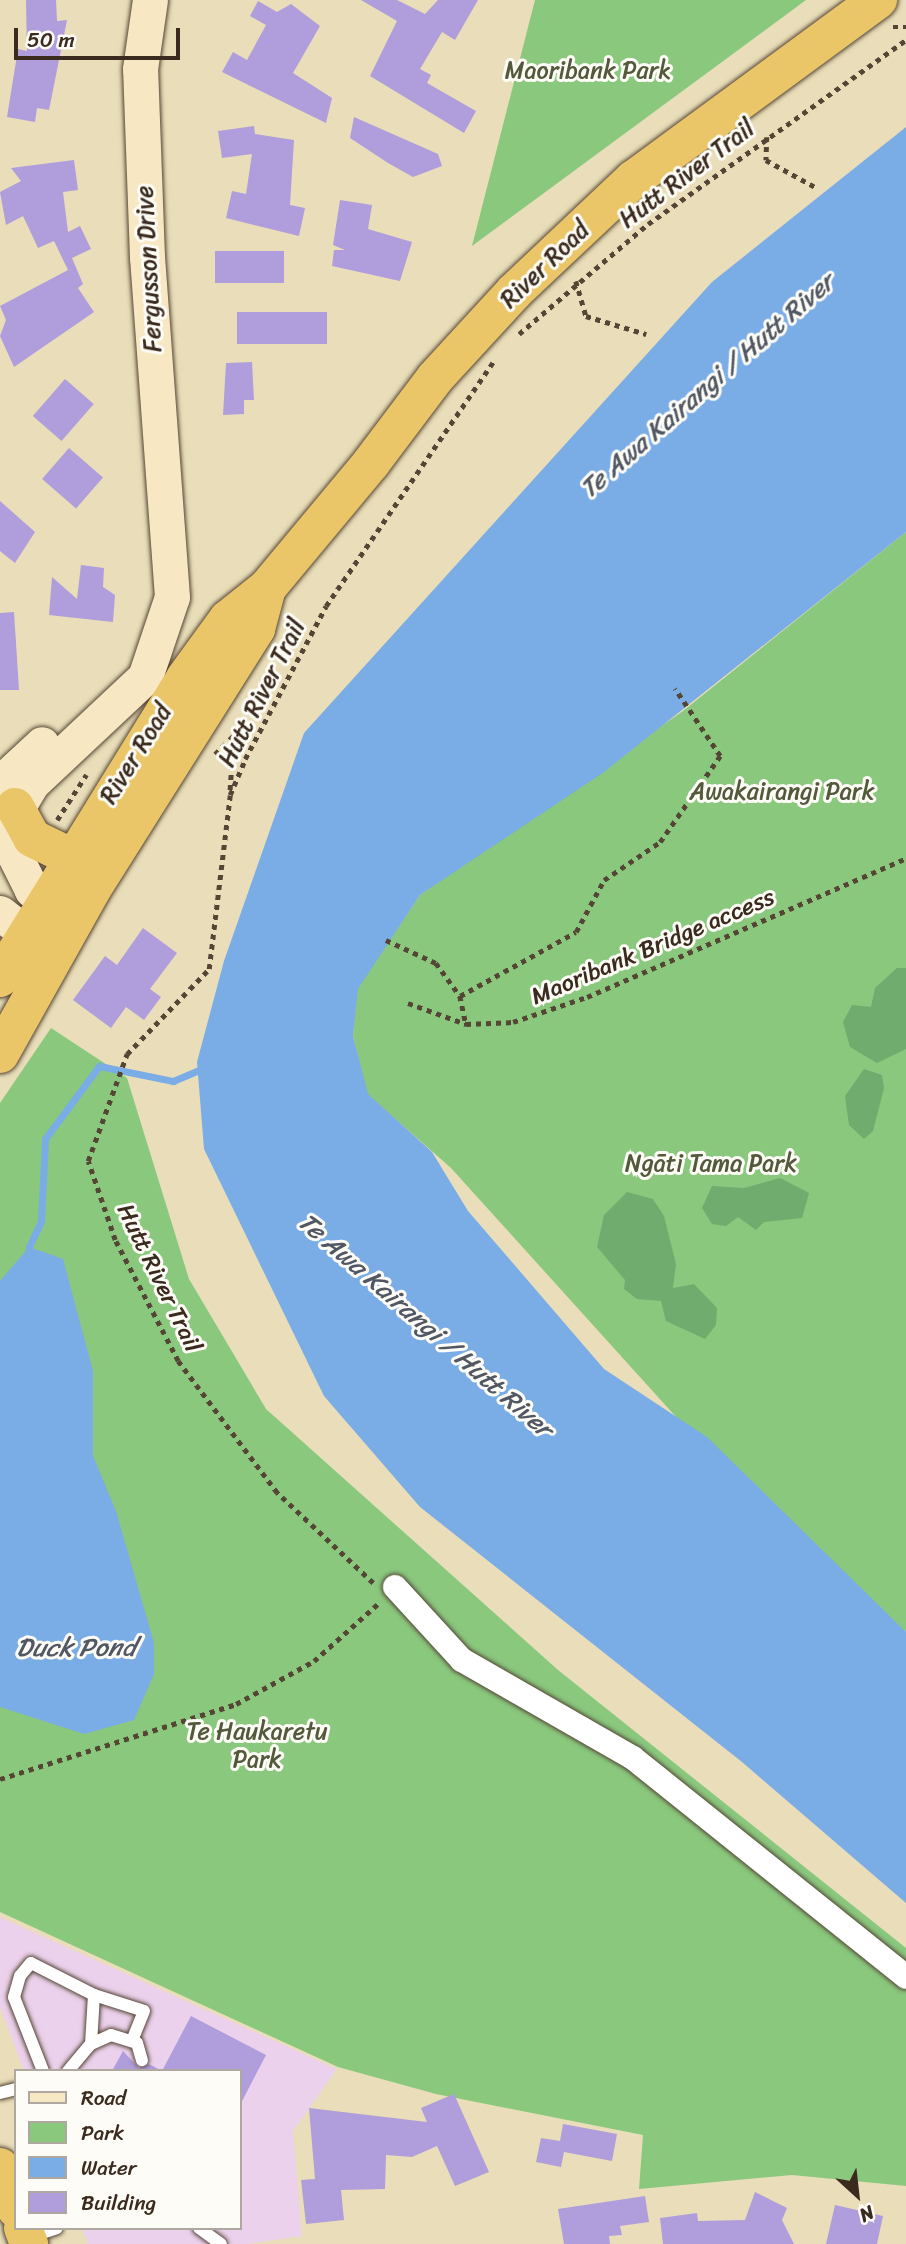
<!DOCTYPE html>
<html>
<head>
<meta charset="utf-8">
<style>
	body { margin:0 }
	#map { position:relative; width:906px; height:2244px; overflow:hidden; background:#e9deb9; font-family:Sriracha,sans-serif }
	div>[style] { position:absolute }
	.built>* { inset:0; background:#ebd1eb }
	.green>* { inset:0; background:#8ac87e }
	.forest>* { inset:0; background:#6fac6d }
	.water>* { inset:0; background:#7aace6 }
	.stream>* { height:7px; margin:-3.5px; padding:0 3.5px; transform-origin:3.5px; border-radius:3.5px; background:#7aace6 }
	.building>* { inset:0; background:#af9ddc; transform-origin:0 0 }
	.path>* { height:4.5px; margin-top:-2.25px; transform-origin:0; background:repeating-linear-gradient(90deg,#554535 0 5px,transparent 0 10px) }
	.roads { filter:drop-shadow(0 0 2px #554535) drop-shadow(0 0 2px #554535) }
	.lane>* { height:12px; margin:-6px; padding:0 6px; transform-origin:6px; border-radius:6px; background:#fff }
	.street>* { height:24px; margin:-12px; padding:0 12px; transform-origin:12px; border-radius:12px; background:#fff }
	.secondary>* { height:35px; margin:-17.5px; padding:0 17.5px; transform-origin:17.5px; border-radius:17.5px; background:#f7e8c3 }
	.highway>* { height:38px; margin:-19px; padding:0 19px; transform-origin:19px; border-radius:19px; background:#ebc669 }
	span { translate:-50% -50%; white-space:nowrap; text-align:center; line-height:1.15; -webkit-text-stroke:6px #fdfcf7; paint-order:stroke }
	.park-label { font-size:24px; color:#53593b }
	.street-label { font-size:24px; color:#3b2a1e }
	.water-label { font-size:26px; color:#515864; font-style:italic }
	.legend { position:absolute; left:14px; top:2069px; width:228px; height:161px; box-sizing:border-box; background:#fdfcf7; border:2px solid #afa8a0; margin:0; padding:9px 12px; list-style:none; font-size:21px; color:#3b2a1e }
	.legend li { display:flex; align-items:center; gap:14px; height:35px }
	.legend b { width:35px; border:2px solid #afa8a0 }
	.north { position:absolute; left:822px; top:2160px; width:70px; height:70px; -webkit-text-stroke:5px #fdfcf7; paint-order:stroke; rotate:153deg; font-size:19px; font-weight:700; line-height:28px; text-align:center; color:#3b2a1e }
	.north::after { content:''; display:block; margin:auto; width:24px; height:32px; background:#3b2a1e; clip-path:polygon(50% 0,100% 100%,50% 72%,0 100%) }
	.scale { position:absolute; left:14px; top:28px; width:166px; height:32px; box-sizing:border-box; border:4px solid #3b2a1e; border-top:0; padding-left:9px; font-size:21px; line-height:24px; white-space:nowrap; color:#3b2a1e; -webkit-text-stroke:5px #fdfcf7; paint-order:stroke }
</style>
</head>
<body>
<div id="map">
	<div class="built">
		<div style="clip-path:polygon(0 1917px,337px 2069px,293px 2131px,302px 2236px,247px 2244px,88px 2244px,82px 2228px,240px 2228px,240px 2071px,24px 2071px,0 2007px)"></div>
	</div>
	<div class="green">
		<div style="clip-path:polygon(535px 0,806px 0,472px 246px)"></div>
		<div style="clip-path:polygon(906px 532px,906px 1655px,827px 1584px,451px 1168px,367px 1094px,353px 1036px,357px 989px,420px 895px,683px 711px)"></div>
		<div style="clip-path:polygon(51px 1028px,127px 1078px,189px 1279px,266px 1409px,558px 1670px,906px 1948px,906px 2186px,792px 2175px,639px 2189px,643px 2135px,436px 2094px,338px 2067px,0 1912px,0 1103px)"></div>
	</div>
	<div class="forest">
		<div style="clip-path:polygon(897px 968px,906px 968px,906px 1049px,877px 1063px,850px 1047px,843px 1022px,852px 1005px,871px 1007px,875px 988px)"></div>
		<div style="clip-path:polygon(864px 1069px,882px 1075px,884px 1088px,873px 1131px,864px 1139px,849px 1125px,845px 1096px)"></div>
		<div style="clip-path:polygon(780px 1178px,809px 1193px,802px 1218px,764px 1222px,756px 1230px,738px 1217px,726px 1226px,712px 1224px,702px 1208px,712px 1186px,744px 1188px)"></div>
		<div style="clip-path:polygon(627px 1192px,653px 1199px,664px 1216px,676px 1264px,673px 1288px,694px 1284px,717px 1308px,716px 1325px,705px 1339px,666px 1321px,661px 1301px,637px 1299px,624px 1289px,625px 1280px,597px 1247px,604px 1215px)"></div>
	</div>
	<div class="water">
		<div style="clip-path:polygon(906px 127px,906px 532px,604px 772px,420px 895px,358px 989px,353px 1036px,368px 1094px,432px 1152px,468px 1211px,604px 1369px,707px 1437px,906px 1632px,906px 1903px,742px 1762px,420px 1507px,324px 1396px,204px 1149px,197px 1062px,224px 961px,304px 733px,712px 282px)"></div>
		<div style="clip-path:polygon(29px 1247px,63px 1259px,93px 1371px,93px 1456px,116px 1511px,154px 1643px,154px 1674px,134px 1720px,84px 1734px,0 1707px,0 1281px)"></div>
	</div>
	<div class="stream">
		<div style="left:29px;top:1247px;width:29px;rotate:-65deg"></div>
		<div style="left:41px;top:1221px;width:82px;rotate:-87.2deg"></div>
		<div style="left:45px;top:1139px;width:91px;rotate:-53.5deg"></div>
		<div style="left:99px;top:1066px;width:76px;rotate:11.5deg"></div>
		<div style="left:173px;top:1081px;width:36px;rotate:-23deg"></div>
	</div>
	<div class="building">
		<div style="clip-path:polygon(26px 0,56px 0,57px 21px,67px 20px,49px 110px,37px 108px,35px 122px,7px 117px,18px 49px,27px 51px)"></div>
		<div style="clip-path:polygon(361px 0,397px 0,425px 14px,438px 0,478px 0,455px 40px,442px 32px,420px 69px,431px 75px,427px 83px,476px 111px,464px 133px,370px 76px,397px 21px)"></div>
		<div style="clip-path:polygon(258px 1px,277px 12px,291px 4px,320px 26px,293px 73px,332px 98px,326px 123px,222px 72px,233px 52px,247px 60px,266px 25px,250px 16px)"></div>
		<div style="clip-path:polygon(354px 117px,438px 154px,442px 166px,413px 177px,388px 163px,350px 138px)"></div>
		<div style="clip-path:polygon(254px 126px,255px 134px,294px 140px,290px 205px,305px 208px,299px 236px,226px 218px,232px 191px,246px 194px,252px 154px,222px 158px,218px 131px)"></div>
		<div style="clip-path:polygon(74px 160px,78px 190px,63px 192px,68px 232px,80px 226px,91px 249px,72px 258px,83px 284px,78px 288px,94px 312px,14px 367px,0 336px,6px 320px,0 306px,68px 270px,54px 241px,38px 248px,23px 216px,6px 225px,0 192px,21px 181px,11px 168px)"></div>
		<div style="clip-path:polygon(340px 200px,372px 205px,368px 229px,412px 242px,400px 281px,332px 266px,334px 250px,345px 250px,333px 245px)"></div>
		<div style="left:284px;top:251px;width:32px;height:69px;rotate:90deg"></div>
		<div style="left:327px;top:312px;width:32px;height:90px;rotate:90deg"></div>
		<div style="clip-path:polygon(252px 362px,254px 400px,244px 400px,244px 414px,223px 415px,226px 363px)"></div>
		<div style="left:65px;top:379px;width:38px;height:49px;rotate:41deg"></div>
		<div style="left:69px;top:448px;width:45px;height:41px;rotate:41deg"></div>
		<div style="clip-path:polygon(0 501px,35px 532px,15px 563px,0 551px)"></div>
		<div style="clip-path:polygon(81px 565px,104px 568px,103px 587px,115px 595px,113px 622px,49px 615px,52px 577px,77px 599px)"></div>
		<div style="clip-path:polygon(14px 612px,19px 690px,0 690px,0 613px)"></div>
		<div style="clip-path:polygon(143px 928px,177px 953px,150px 989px,161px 997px,144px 1020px,126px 1007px,111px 1028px,73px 1000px,105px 956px,117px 965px)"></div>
		<div style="clip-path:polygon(191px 2016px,266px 2055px,240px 2105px,240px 2071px,162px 2071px)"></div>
		<div style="clip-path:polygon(123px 2051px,139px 2068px,149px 2064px,162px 2071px,112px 2071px)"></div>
		<div style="clip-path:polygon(454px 2094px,489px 2172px,455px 2186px,437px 2146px,412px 2157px,386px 2155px,385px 2189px,341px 2190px,344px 2220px,306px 2224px,301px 2180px,315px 2179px,309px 2108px,427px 2122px,421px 2108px)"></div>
		<div style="clip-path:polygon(563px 2124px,617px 2134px,612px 2161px,564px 2152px,561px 2167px,536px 2162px,541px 2138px,560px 2141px)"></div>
		<div style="clip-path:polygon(755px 2192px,787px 2208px,782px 2220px,794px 2244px,663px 2244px,660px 2218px,697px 2213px,698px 2221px,745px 2220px)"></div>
		<div style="clip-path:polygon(645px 2196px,649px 2222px,620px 2226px,622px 2235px,609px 2236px,610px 2244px,564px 2244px,558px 2209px)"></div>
		<div style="clip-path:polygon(835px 2205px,883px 2216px,877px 2244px,826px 2244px)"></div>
	</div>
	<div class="path">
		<div style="left:893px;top:27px;width:13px"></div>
		<div style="left:767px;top:137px;width:23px;rotate:92deg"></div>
		<div style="left:766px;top:160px;width:58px;rotate:28.8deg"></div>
		<div style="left:576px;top:281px;width:36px;rotate:74deg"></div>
		<div style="left:586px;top:316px;width:63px;rotate:16.7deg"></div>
		<div style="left:519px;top:334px;width:170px;rotate:-40.5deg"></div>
		<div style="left:648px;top:224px;width:317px;rotate:-35.5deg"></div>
		<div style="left:215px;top:754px;width:27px;rotate:-45deg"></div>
		<div style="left:234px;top:735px;width:60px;rotate:93.8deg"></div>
		<div style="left:57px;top:820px;width:54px;rotate:-57.2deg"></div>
		<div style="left:386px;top:940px;width:55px;rotate:24.7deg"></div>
		<div style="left:436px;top:963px;width:41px;rotate:54deg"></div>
		<div style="left:460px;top:996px;width:29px;rotate:78deg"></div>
		<div style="left:460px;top:996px;width:132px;rotate:-28.9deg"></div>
		<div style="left:576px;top:932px;width:59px;rotate:-61.7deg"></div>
		<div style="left:604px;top:880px;width:68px;rotate:-34.2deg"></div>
		<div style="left:660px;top:842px;width:105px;rotate:-55.1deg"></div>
		<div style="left:720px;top:756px;width:81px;rotate:-123.9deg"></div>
		<div style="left:408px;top:1003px;width:62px;rotate:19.9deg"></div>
		<div style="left:466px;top:1024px;width:47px;rotate:-2.4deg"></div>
		<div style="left:513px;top:1022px;width:78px;rotate:-18.7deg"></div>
		<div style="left:587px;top:997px;width:348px;rotate:-23.5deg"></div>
		<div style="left:373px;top:1583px;width:132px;rotate:-136.8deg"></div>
		<div style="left:277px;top:1493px;width:165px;rotate:-126.9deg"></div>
		<div style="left:178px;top:1361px;width:136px;rotate:-117.5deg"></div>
		<div style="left:115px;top:1240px;width:83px;rotate:-108.9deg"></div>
		<div style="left:88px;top:1161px;width:114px;rotate:-70deg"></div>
		<div style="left:127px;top:1054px;width:118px;rotate:-46deg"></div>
		<div style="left:209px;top:969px;width:175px;rotate:-83.1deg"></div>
		<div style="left:230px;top:795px;width:39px;rotate:-67deg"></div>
		<div style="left:245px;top:759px;width:173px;rotate:-62.1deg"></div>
		<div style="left:326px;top:606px;width:297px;rotate:-55.6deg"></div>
		<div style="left:0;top:1779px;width:248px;rotate:-17.6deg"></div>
		<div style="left:236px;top:1704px;width:89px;rotate:-28.9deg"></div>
		<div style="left:314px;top:1661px;width:89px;rotate:-41.8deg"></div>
	</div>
	<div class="roads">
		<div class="lane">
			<div style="left:91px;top:2044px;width:49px;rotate:-86.5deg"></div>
			<div style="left:94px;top:1995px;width:52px;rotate:17.7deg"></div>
			<div style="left:144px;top:2011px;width:31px;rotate:112deg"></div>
			<div style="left:43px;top:2071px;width:79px;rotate:-111.4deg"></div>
			<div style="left:14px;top:1997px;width:22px;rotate:-74deg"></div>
			<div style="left:20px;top:1976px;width:17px;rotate:-50deg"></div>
			<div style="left:31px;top:1963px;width:71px;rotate:26.9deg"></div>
			<div style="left:68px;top:2071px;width:35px;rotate:-50deg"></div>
			<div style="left:91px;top:2044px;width:22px;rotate:-24deg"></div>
			<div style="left:111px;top:2035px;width:27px;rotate:17deg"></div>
			<div style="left:137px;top:2043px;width:18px;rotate:74deg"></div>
			<div style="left:0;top:2093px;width:16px;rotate:-14deg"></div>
			<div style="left:199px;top:2228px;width:27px;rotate:36deg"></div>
			<div style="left:30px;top:2237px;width:28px;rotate:-18deg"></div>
		</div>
		<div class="street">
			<div style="left:395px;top:1587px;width:99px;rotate:47.5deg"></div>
			<div style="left:462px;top:1660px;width:197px;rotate:29.8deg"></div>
			<div style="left:633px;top:1758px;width:350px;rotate:38.7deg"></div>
		</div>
		<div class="secondary">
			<div style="left:0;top:783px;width:57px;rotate:-42.9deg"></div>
			<div style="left:0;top:913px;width:63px;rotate:38deg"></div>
			<div style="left:70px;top:919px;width:48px;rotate:-142.7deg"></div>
			<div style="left:32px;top:890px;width:49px;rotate:-116.6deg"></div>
			<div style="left:10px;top:846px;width:28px;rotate:-88deg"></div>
			<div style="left:11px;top:818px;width:41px;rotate:-59deg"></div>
			<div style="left:32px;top:783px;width:155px;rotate:-43.2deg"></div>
			<div style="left:145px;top:677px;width:84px;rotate:-71.4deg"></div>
			<div style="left:172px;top:597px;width:341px;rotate:-94.2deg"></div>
			<div style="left:147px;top:257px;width:188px;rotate:-92.1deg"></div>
			<div style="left:140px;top:69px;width:70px;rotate:-81.8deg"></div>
		</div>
		<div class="highway">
			<div style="left:15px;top:807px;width:35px;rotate:61deg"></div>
			<div style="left:32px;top:838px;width:43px;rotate:26deg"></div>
			<div style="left:0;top:978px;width:352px;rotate:-58.3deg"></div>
			<div style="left:185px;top:678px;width:73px;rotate:-53.9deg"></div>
			<div style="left:228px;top:619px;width:50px;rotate:-38.5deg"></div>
			<div style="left:267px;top:588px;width:163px;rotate:-50.2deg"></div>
			<div style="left:371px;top:463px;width:106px;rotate:-53deg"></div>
			<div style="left:435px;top:378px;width:118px;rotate:-47.4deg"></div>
			<div style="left:515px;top:291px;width:163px;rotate:-43.3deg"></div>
			<div style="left:634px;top:179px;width:303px;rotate:-36.3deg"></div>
			<div style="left:0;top:1054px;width:187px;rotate:-60.8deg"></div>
			<div style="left:91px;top:891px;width:310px;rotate:-57.8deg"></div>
			<div style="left:256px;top:629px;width:42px;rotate:-75deg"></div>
			<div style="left:0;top:2167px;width:45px;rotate:69.1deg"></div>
			<div style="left:23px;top:2228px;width:17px;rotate:69deg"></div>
		</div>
	</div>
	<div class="park-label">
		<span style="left:588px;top:71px">Maoribank Park</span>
		<span style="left:782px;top:792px">Awakairangi Park</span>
		<span style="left:711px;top:1164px">Ngāti Tama Park</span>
		<span style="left:257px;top:1746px">Te Haukaretu<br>Park</span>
	</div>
	<div class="street-label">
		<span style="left:687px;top:174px;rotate:-37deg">Hutt River Trail</span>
		<span style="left:545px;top:265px;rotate:-44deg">River Road</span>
		<span style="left:149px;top:269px;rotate:-93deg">Fergusson Drive</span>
		<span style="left:262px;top:693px;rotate:-63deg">Hutt River Trail</span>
		<span style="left:136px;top:754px;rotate:-58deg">River Road</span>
		<span style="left:653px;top:947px;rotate:-23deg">Maoribank Bridge access</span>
		<span style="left:159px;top:1278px;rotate:64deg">Hutt River Trail</span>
	</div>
	<div class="water-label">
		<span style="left:707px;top:386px;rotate:-41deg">Te Awa Kairangi / Hutt River</span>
		<span style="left:425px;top:1325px;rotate:41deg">Te Awa Kairangi / Hutt River</span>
		<span style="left:76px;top:1648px">Duck Pond</span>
	</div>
	<ul class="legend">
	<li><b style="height:9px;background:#f7e8c3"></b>Road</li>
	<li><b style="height:19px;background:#8ac87e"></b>Park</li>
	<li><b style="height:19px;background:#7aace6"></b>Water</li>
	<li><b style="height:19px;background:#af9ddc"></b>Building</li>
	</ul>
	<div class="north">N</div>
	<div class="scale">50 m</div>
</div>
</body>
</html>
